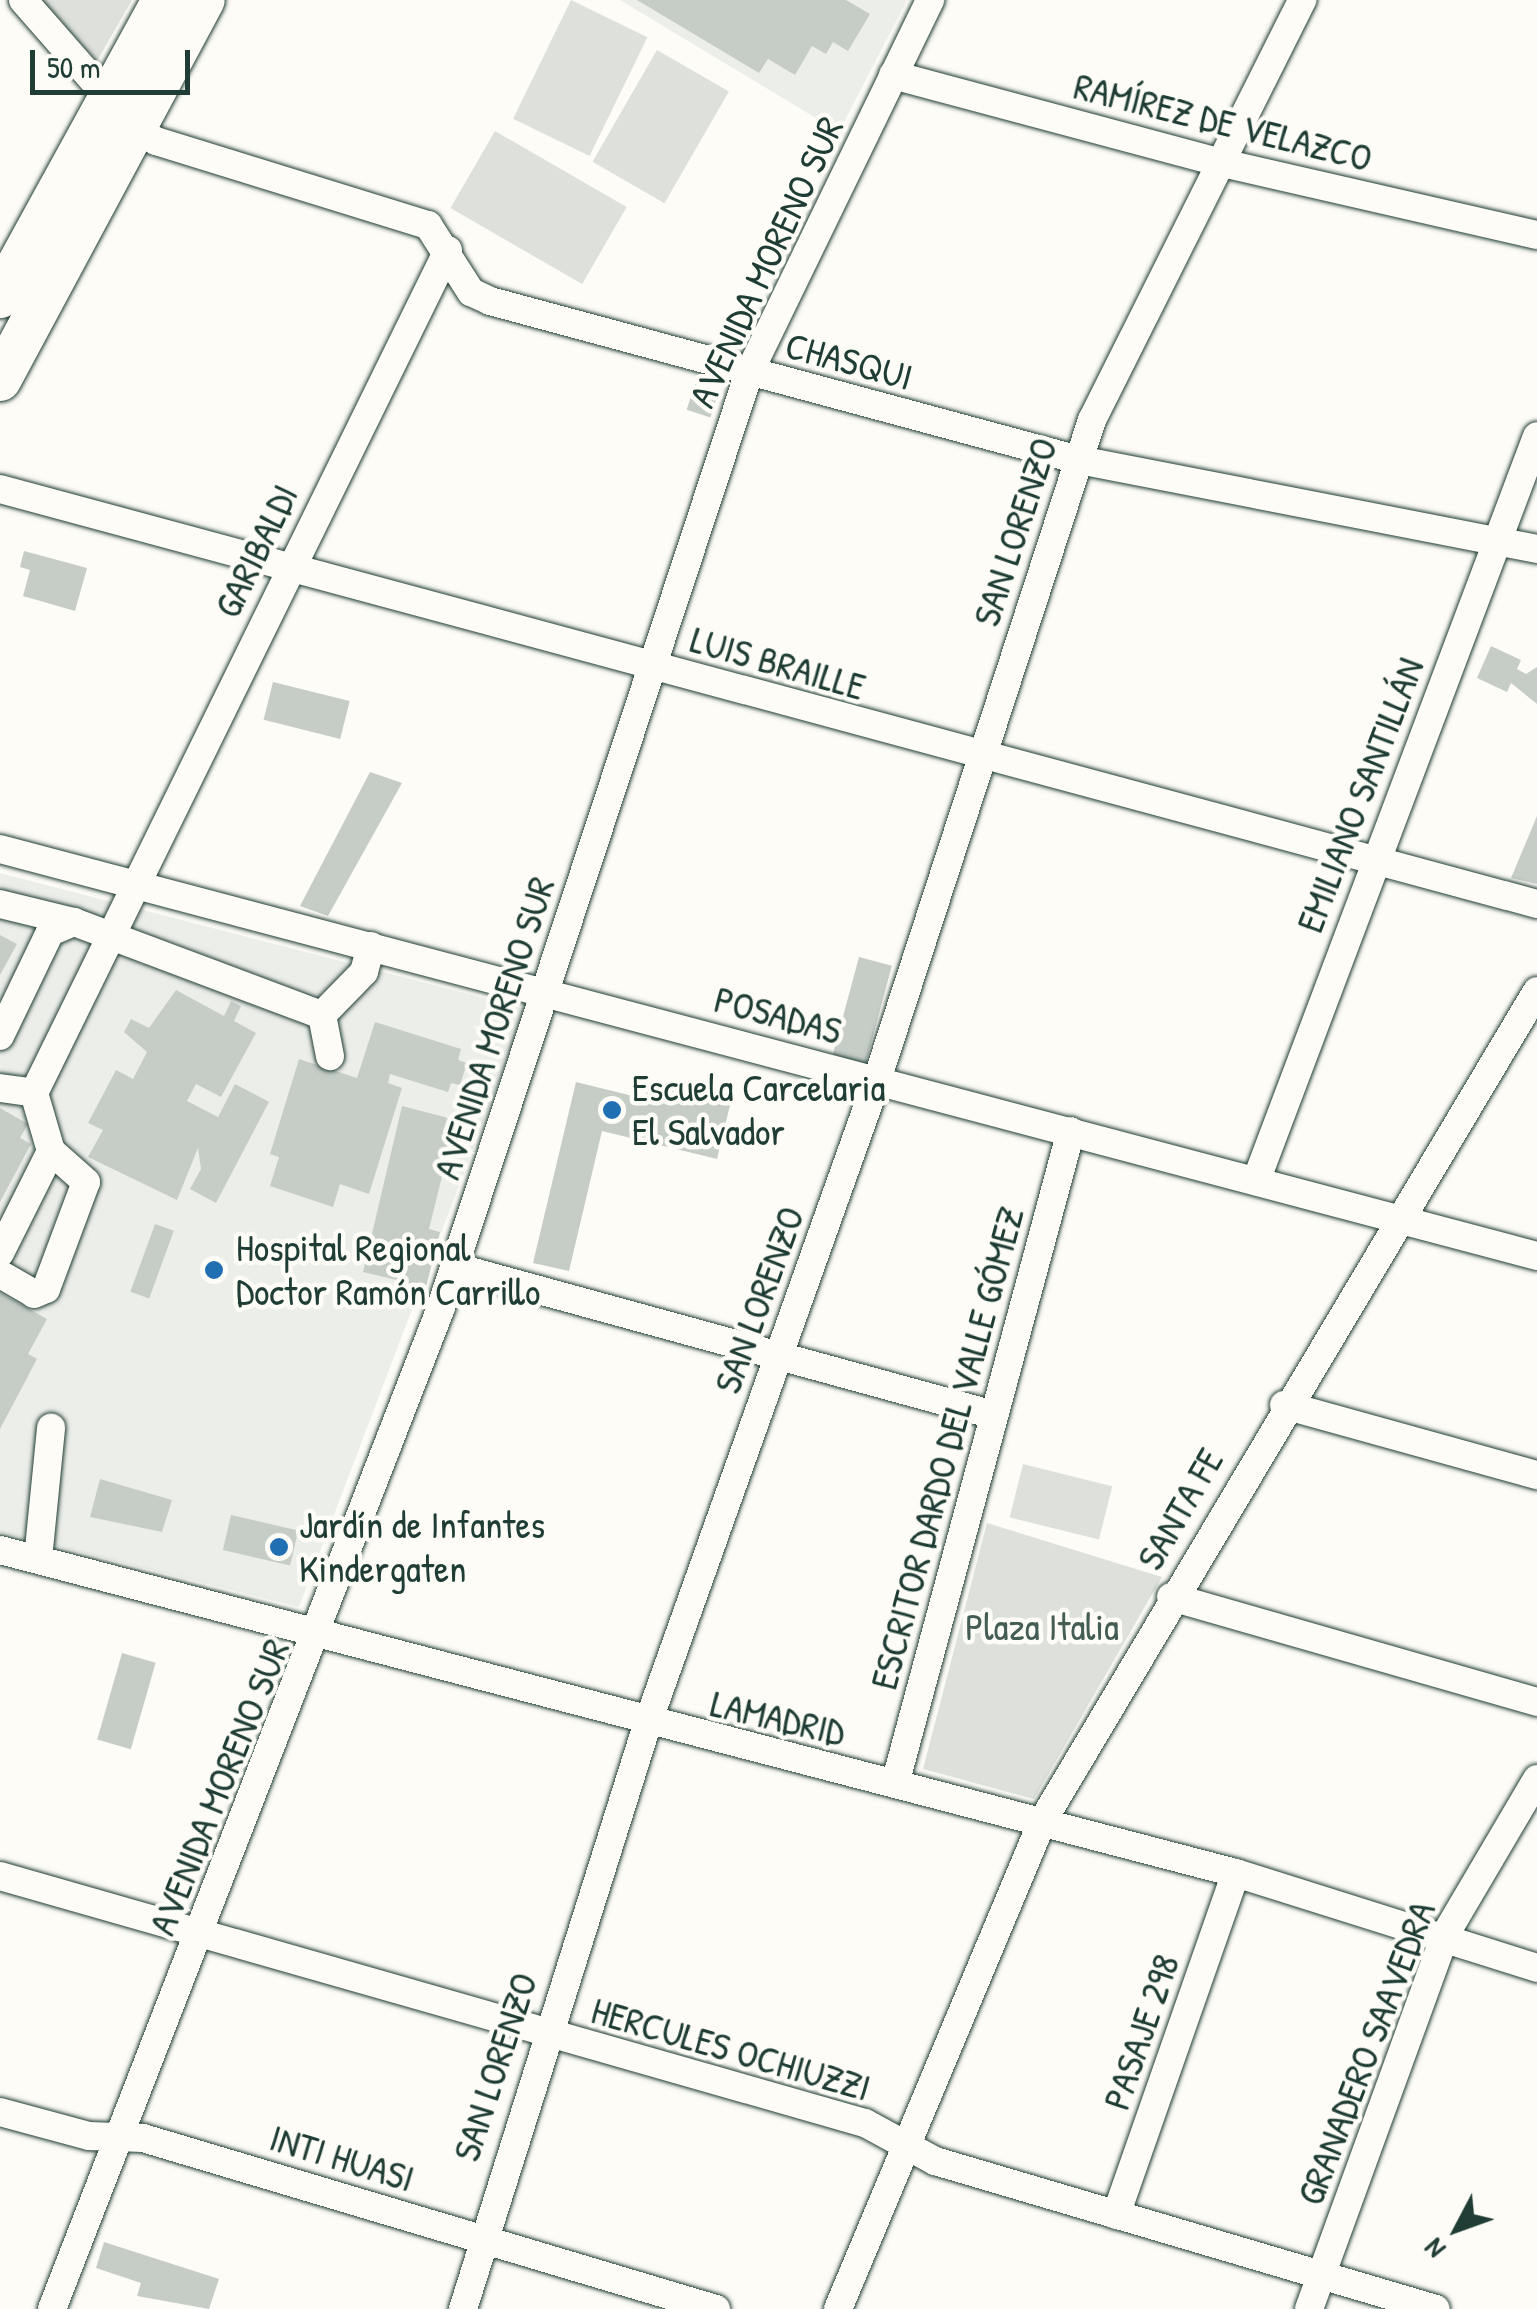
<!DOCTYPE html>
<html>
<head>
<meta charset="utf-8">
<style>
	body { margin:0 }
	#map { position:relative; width:1537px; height:2309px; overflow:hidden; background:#fdfcf7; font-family:"Patrick Hand",sans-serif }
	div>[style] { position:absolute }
	.built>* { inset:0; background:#eceee9 }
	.green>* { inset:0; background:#dde0db; transform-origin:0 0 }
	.building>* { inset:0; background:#c6cdc7; transform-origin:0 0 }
	.roads { filter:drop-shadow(0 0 2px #1f3d34) drop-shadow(0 0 2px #1f3d34) }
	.minor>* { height:28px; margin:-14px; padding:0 14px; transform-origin:14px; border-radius:14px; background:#fdfcf7 }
	.highway>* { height:42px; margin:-21px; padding:0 21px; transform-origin:21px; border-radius:21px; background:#fdfcf7 }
	.dots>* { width:28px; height:28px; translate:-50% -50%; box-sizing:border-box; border:5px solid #fdfcf7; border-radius:50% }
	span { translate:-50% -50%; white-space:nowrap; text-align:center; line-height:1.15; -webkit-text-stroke:9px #fdfcf7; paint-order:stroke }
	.street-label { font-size:38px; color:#1f3d34 }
	.poi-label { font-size:38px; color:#1f3d34 }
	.left { translate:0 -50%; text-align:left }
	.park-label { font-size:38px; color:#455e55 }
	.north { position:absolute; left:1407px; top:2179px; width:100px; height:100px; -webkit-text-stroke:8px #fdfcf7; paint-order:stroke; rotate:229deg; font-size:28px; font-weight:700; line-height:40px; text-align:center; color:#1f3d34 }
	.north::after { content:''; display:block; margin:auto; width:35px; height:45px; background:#1f3d34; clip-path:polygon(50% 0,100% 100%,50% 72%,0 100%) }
	.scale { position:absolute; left:30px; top:50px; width:160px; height:45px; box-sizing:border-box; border:5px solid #1f3d34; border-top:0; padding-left:12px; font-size:30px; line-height:35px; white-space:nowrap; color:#1f3d34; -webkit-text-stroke:8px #fdfcf7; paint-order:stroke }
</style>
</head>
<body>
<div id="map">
	<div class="built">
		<div style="clip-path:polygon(620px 0,907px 0,839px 132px)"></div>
		<div style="clip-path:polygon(0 873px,526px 1009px,299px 1607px,0 1532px)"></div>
	</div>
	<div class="green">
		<div style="clip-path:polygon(42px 0,132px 0,97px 61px)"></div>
		<div style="left:571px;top:0;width:85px;height:132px;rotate:26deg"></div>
		<div style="left:657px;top:50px;width:83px;height:129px;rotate:30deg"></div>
		<div style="left:495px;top:131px;width:152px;height:89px;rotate:30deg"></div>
		<div style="left:1023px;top:1464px;width:92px;height:55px;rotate:14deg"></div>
		<div style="clip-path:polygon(987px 1523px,1162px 1577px,1034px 1799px,923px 1769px)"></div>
	</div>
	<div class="building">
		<div style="clip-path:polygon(637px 0,846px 0,870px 14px,848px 51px,833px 42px,826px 54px,812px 46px,795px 75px,768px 59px,759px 73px)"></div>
		<div style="left:695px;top:384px;width:25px;height:27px;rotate:18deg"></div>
		<div style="clip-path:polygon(24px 551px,87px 568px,75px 611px,23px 596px,30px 570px,20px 567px)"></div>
		<div style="clip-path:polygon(1491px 646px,1521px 660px,1517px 669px,1526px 674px,1537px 667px,1537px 704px,1511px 683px,1507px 692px,1477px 678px)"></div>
		<div style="left:273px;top:682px;width:79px;height:39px;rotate:14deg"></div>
		<div style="clip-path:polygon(370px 772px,402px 783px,328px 916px,300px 906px)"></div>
		<div style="clip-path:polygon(1537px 816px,1537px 884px,1511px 878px)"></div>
		<div style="clip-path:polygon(0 935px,17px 944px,0 975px)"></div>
		<div style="left:859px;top:957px;width:34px;height:101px;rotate:15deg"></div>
		<div style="clip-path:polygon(176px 990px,224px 1016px,231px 1001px,241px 1006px,234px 1021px,256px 1033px,221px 1097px,196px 1084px,187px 1101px,218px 1117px,235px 1084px,269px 1102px,216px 1203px,190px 1189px,201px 1169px,198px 1148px,177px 1200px,88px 1157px,103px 1130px,88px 1123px,116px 1070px,133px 1079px,147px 1052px,124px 1032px,131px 1019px,149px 1028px)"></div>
		<div style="clip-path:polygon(375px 1022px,461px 1049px,458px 1060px,467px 1063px,460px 1085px,451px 1083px,448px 1092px,390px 1074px,388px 1083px,402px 1088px,369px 1194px,340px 1184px,333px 1207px,270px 1186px,279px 1157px,270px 1154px,299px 1059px,357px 1078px)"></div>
		<div style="clip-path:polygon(649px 1081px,731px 1101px,717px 1159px,602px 1131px,569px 1271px,533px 1263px,576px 1082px,645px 1099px)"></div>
		<div style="clip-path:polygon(402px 1106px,456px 1120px,429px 1229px,440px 1232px,426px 1287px,363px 1272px)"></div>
		<div style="clip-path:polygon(0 1108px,28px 1124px,20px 1138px,31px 1144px,0 1202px)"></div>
		<div style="left:155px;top:1224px;width:20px;height:72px;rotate:20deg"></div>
		<div style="clip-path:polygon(0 1293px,47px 1319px,28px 1354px,37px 1359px,0 1429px)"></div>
		<div style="clip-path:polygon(100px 1479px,172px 1500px,162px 1532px,90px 1517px)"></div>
		<div style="left:231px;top:1515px;width:69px;height:36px;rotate:13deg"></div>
		<div style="left:122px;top:1653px;width:35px;height:90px;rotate:16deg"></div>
		<div style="clip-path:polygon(104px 2242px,219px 2279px,209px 2309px,137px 2296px,141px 2283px,96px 2268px)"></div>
	</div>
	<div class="roads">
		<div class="minor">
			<div style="left:23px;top:0;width:170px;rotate:48.8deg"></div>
			<div style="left:135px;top:128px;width:25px;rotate:32deg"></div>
			<div style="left:156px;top:141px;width:285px;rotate:17.2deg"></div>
			<div style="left:428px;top:225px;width:80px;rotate:57.3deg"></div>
			<div style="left:471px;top:292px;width:21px;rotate:25deg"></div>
			<div style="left:490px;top:301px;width:610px;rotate:15.11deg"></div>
			<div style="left:1079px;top:460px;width:467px;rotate:11deg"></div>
			<div style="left:893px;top:75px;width:336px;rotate:15deg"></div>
			<div style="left:1218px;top:162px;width:327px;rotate:12.9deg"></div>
			<div style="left:0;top:489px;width:1592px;rotate:15.11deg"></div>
			<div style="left:0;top:849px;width:1590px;rotate:14.83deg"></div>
			<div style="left:0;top:904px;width:76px;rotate:13.7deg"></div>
			<div style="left:322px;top:1015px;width:60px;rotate:-45.7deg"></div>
			<div style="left:364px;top:972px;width:27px;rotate:-75deg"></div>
			<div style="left:0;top:1036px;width:115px;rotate:-64.3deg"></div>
			<div style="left:50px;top:932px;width:26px;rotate:-23deg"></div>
			<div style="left:74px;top:922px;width:265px;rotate:20.6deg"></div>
			<div style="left:322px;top:1015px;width:42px;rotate:79deg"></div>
			<div style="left:0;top:1088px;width:34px;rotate:8deg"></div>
			<div style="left:34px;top:1093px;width:939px;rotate:-63.84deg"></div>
			<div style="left:1256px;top:1181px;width:796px;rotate:-69.33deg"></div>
			<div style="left:0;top:1253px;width:114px;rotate:-63.4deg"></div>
			<div style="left:455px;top:1267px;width:559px;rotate:15.35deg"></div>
			<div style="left:0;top:1274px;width:39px;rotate:30deg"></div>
			<div style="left:34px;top:1294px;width:13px;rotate:-23deg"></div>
			<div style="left:46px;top:1289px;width:114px;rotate:-69.5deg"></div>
			<div style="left:86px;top:1182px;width:47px;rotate:-138.5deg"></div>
			<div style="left:51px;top:1151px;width:60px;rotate:-106.3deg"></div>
			<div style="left:1284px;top:1405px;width:263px;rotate:15.5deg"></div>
			<div style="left:0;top:1550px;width:1278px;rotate:14.65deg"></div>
			<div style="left:1236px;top:1873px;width:316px;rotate:17.5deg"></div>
			<div style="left:38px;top:1559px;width:132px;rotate:-84.3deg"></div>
			<div style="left:1171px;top:1597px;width:381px;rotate:16deg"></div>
			<div style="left:895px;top:1784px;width:676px;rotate:-74.92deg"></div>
			<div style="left:0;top:1876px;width:900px;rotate:15.94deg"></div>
			<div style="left:865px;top:2123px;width:80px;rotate:28.5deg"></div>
			<div style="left:935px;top:2161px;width:522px;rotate:16.46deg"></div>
			<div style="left:0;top:2112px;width:92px;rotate:15.1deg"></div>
			<div style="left:89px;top:2136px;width:54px;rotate:2.1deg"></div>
			<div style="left:143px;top:2138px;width:598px;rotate:16.62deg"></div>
			<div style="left:1116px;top:2215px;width:362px;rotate:-70.7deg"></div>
			<div style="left:52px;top:2309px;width:1072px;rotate:-68.77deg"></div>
			<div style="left:440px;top:1310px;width:987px;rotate:-71.75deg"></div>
			<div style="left:749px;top:373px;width:415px;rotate:-64.1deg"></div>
			<div style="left:463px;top:2309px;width:612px;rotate:-72.51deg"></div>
			<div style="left:647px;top:1725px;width:685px;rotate:-70.37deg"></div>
			<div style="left:877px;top:1080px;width:694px;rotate:-71.96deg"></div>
			<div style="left:1092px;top:420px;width:470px;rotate:-63.4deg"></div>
			<div style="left:838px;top:2309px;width:528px;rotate:-67.27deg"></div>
			<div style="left:1042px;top:1822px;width:967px;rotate:-59.22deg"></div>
			<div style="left:1309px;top:2309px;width:398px;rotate:-70deg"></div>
			<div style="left:1445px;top:1935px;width:181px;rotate:-59.5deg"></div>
		</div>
		<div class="highway">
			<div style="left:0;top:297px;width:339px;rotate:-61.2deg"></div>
			<div style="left:0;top:380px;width:431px;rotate:-61.8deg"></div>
		</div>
	</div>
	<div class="dots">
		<div style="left:612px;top:1110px;background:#1f6fb2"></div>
		<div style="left:214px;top:1270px;background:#1f6fb2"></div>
		<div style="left:279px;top:1547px;background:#1f6fb2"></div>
	</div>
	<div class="street-label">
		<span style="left:1223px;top:122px;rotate:14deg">RAMÍREZ DE VELAZCO</span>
		<span style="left:766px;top:262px;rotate:-65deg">AVENIDA MORENO SUR</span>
		<span style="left:849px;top:361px;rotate:15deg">CHASQUI</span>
		<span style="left:1015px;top:532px;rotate:-72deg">SAN LORENZO</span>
		<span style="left:256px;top:551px;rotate:-64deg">GARIBALDI</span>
		<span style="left:778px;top:663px;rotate:16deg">LUIS BRAILLE</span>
		<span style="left:1360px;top:795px;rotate:-69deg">EMILIANO SANTILLÁN</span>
		<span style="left:778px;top:1015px;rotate:15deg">POSADAS</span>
		<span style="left:494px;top:1028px;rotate:-72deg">AVENIDA MORENO SUR</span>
		<span style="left:759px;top:1300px;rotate:-70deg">SAN LORENZO</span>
		<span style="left:947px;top:1448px;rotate:-75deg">ESCRITOR DARDO DEL VALLE GÓMEZ</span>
		<span style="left:1180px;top:1509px;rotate:-60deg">SANTA FE</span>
		<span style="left:778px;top:1718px;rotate:13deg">LAMADRID</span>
		<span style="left:219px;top:1787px;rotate:-68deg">AVENIDA MORENO SUR</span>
		<span style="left:1141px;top:2032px;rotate:-71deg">PASAJE 298</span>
		<span style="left:731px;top:2049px;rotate:16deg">HERCULES OCHIUZZI</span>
		<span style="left:1366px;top:2053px;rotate:-69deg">GRANADERO SAAVEDRA</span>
		<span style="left:495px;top:2067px;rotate:-72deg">SAN LORENZO</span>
		<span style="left:342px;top:2158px;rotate:17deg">INTI HUASI</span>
	</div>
	<div class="poi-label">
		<span class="left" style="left:632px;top:1110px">Escuela Carcelaria<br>El Salvador</span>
		<span class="left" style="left:236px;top:1270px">Hospital Regional<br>Doctor Ramón Carrillo</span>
		<span class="left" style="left:299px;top:1547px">Jardín de Infantes<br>Kindergaten</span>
	</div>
	<div class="park-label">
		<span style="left:1042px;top:1627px">Plaza Italia</span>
	</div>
	<div class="north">N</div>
	<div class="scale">50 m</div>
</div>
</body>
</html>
